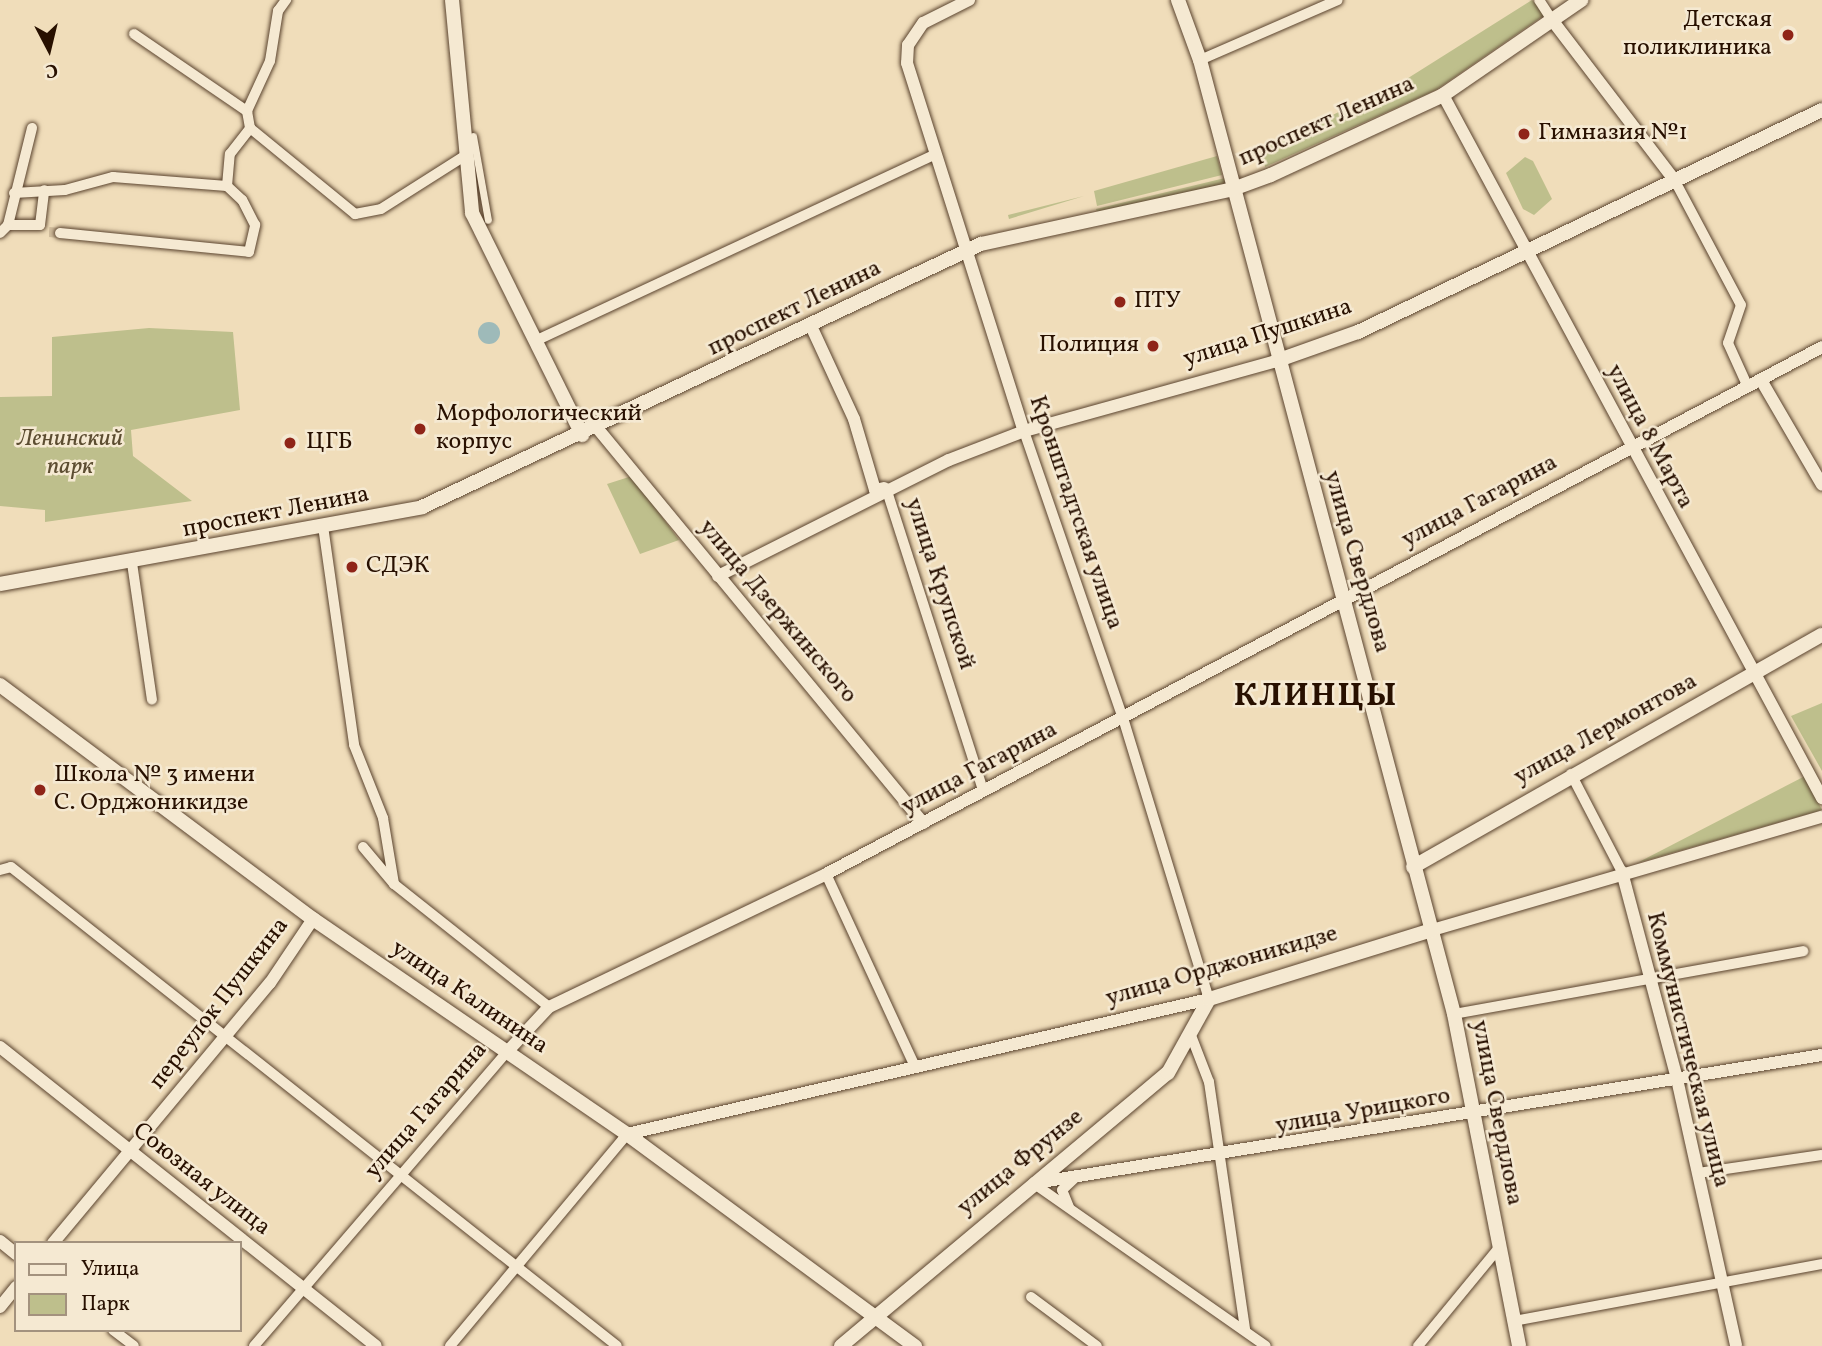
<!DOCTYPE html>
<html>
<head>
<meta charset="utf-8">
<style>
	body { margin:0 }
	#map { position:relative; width:1822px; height:1346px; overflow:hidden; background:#f0ddba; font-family:Vollkorn,serif }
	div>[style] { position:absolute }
	.green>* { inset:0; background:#bebf8c }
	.water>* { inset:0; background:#9ebab9 }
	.round { border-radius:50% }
	.minor-tunnel>* { height:10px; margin-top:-5px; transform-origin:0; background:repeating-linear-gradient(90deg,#d2be9e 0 10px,transparent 0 15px) }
	.roads { filter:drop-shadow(0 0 2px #5a432e) drop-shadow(0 0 2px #5a432e) }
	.pedestrian>* { height:7px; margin:-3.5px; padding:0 3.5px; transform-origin:3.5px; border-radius:3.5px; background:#f5e9d2 }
	.minor>* { height:10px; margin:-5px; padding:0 5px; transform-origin:5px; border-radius:5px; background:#f5e9d2 }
	.tertiary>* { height:12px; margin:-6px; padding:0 6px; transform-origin:6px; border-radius:6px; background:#f5e9d2 }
	.secondary>* { height:14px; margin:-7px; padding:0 7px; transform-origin:7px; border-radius:7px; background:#f5e9d2 }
	.dots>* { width:19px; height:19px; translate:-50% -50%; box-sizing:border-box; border:4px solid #f5e9d2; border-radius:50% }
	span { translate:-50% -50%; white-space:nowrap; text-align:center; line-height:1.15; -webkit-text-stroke:5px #f5e9d2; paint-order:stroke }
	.poi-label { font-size:24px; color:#281000 }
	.right { translate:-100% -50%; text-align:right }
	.left { translate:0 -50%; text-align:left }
	.street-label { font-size:24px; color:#281000 }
	.park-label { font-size:24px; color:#5c4d31; font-style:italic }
	.district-label { font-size:32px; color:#281000; font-weight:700; letter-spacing:2px }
	.legend { position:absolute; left:14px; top:1241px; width:228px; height:91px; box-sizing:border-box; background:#f5e9d2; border:2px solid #a3927e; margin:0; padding:9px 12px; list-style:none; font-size:21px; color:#281000 }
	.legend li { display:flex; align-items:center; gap:14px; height:35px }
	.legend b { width:35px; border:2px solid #a3927e }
	.north { position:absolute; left:14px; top:14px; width:70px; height:70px; -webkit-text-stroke:5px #f5e9d2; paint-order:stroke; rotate:173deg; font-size:19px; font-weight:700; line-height:28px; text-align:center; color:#281000 }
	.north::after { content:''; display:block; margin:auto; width:24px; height:32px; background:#281000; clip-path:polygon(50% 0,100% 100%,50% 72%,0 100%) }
</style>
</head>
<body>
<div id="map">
	<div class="green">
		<div style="clip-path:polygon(1532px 0,1546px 14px,1436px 90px,1265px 167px,1262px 149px,1405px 80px)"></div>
		<div style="clip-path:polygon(1217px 156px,1222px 175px,1097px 206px,1094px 191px)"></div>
		<div style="clip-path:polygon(1525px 157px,1533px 161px,1552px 199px,1534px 215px,1523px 209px,1506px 173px)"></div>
		<div style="clip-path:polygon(1225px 178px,1226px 183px,1098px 216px,1096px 209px)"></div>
		<div style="clip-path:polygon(1084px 196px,1009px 219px,1008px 215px)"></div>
		<div style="clip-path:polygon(149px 328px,233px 332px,240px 410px,131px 430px,133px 456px,192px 501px,45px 522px,45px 510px,0 506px,0 397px,52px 396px,52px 337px)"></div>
		<div style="clip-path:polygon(632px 476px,679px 540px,640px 554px,607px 484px)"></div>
		<div style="clip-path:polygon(1822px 703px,1822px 771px,1791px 716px)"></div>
		<div style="clip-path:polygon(1805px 776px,1822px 810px,1637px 863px)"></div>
	</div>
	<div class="water">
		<div class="round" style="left:478px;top:322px;width:22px;height:22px"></div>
	</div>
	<div class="minor-tunnel">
		<div style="left:49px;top:232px;width:11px;rotate:5deg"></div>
	</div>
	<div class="roads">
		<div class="pedestrian">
			<div style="left:473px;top:136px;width:85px;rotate:79.9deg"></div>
		</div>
		<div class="minor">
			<div style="left:1539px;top:0;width:24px;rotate:57deg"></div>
			<div style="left:134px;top:34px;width:137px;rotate:34.3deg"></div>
			<div style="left:1200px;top:60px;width:150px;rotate:-23.5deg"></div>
			<div style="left:250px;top:128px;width:136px;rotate:39.3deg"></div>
			<div style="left:355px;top:214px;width:26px;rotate:-11deg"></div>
			<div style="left:381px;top:209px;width:97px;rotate:-32.4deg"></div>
			<div style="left:1675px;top:181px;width:140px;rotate:62deg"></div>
			<div style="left:1741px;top:305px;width:40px;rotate:108.9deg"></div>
			<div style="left:1728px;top:343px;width:48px;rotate:65.6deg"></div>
			<div style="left:14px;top:193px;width:51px;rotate:-3.4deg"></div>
			<div style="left:65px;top:190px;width:50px;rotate:-15.2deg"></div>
			<div style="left:113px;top:177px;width:114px;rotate:4.5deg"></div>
			<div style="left:227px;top:186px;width:32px;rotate:-85deg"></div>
			<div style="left:230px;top:154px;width:33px;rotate:-52deg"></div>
			<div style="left:250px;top:128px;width:17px;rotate:-100deg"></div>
			<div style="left:247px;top:111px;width:55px;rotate:-65.3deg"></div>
			<div style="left:270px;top:61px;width:51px;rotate:-80.9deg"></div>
			<div style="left:278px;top:11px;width:14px;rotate:-54deg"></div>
			<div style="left:8px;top:225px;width:32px"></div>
			<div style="left:40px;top:225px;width:35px;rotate:-83deg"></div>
			<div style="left:0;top:233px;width:11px;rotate:-45deg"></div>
			<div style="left:8px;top:225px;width:100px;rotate:-76.1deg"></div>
			<div style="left:60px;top:233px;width:190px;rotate:5.7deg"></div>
			<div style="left:249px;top:252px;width:28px;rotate:-77deg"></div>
			<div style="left:255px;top:225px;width:28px;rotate:-117deg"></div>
			<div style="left:242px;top:200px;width:21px;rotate:-137deg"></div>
			<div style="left:535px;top:341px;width:438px;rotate:-25deg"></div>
			<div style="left:1024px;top:431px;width:304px;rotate:71deg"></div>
			<div style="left:1123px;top:718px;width:294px;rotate:73deg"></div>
			<div style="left:886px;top:488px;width:317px;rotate:72.2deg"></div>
			<div style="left:323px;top:526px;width:221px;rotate:81.9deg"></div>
			<div style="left:354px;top:745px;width:79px;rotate:68.3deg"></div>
			<div style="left:383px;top:818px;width:67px;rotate:80.5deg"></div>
			<div style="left:132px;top:563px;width:138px;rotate:81.7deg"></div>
			<div style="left:1571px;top:774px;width:110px;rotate:62.5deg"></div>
			<div style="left:363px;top:847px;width:48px;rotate:50deg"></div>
			<div style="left:394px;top:884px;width:198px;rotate:38.4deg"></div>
			<div style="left:0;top:870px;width:11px;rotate:-15deg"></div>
			<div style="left:11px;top:867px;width:772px;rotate:38.32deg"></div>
			<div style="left:826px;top:874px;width:213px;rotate:65.2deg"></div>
			<div style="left:1454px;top:1014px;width:355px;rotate:-10.2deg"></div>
			<div style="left:1192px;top:1038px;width:47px;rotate:68.9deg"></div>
			<div style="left:1209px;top:1082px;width:251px;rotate:81.7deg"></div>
			<div style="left:1698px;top:1173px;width:125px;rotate:-8.3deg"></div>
			<div style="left:1033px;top:1183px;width:284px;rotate:35deg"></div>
			<div style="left:1069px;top:1207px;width:18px;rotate:-112deg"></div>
			<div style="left:1062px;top:1190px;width:16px;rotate:-43deg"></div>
			<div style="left:1031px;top:1297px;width:82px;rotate:36.6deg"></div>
			<div style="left:1514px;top:1321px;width:313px;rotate:-10.5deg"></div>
			<div style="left:113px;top:1330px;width:26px;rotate:37deg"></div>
			<div style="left:254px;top:1346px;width:388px;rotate:-49.3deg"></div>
			<div style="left:450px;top:1346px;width:276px;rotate:-50.1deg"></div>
			<div style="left:1418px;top:1346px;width:126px;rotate:-50.5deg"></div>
		</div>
		<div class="tertiary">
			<div style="left:969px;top:0;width:51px;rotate:153.4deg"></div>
			<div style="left:923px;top:23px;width:27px;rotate:124deg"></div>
			<div style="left:908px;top:45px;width:18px;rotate:93deg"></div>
			<div style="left:907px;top:63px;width:386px;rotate:72.4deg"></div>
			<div style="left:1552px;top:20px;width:203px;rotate:52.6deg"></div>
			<div style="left:1443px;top:95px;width:799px;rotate:61.67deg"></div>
			<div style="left:811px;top:326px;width:102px;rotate:65.2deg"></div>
			<div style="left:854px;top:419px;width:74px;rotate:73.5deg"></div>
			<div style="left:875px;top:490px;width:9px;rotate:-13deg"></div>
			<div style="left:1761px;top:380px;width:121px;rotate:59.8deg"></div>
			<div style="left:598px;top:429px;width:511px;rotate:50.48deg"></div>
			<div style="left:718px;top:576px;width:258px;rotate:-26.7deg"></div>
			<div style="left:949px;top:460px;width:80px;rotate:-21.1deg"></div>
			<div style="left:1024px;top:431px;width:262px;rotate:-15.5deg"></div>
			<div style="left:1622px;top:872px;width:214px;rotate:75.1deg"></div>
			<div style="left:1677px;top:1079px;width:273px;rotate:77.5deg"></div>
			<div style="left:1432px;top:930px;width:406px;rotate:-16.2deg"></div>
			<div style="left:0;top:1047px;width:480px;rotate:38.5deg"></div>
			<div style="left:507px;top:1052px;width:62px;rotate:-47deg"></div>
			<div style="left:549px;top:1007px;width:307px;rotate:-25.6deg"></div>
			<div style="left:826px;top:874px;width:1127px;rotate:-27.88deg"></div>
			<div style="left:627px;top:1134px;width:597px;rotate:-13.06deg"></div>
			<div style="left:1035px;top:1183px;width:797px;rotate:-9.24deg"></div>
			<div style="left:0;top:1241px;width:21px;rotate:39deg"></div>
			<div style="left:53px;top:1243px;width:339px;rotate:-50.2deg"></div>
			<div style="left:270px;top:983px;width:77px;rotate:-56.1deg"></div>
			<div style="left:0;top:1307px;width:26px;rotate:-51deg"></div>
		</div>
		<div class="secondary">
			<div style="left:452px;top:0;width:214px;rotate:84.6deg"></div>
			<div style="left:472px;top:213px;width:248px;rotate:63.6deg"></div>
			<div style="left:1178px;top:0;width:64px;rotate:69.9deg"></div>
			<div style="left:1200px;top:60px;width:987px;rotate:75.09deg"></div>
			<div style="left:1454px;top:1014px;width:338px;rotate:78.9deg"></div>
			<div style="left:1276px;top:361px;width:87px;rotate:-19.5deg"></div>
			<div style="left:1358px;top:332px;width:514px;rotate:-25.57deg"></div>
			<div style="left:0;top:584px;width:429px;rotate:-10.3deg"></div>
			<div style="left:422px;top:507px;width:618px;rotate:-25.2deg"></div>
			<div style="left:981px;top:244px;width:258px;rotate:-12.3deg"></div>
			<div style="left:1233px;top:189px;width:40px;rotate:-20.2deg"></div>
			<div style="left:1271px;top:175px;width:190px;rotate:-24.9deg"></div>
			<div style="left:1443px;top:95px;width:168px;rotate:-34.5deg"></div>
			<div style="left:0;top:685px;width:391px;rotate:36.8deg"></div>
			<div style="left:313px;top:919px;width:381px;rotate:34.4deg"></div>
			<div style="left:627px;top:1134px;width:358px;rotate:36.4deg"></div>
			<div style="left:1413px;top:867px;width:470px;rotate:-29.6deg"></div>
			<div style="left:841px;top:1346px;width:426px;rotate:-39.9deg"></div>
			<div style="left:1168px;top:1073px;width:85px;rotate:-61deg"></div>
			<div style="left:1209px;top:999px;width:233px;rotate:-17.2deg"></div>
		</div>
	</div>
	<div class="dots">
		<div style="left:1788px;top:35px;background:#8f2418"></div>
		<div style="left:1524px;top:134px;background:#8f2418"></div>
		<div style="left:1120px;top:302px;background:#8f2418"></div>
		<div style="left:1153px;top:346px;background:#8f2418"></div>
		<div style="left:420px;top:429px;background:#8f2418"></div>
		<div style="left:290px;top:443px;background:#8f2418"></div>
		<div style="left:352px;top:567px;background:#8f2418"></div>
		<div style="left:40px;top:790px;background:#8f2418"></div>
	</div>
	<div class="poi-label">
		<span class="right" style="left:1772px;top:35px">Детская<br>поликлиника</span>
		<span class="left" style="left:1538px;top:134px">Гимназия №1</span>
		<span class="left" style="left:1134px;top:302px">ПТУ</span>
		<span class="right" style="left:1139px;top:346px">Полиция</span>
		<span class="left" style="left:436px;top:429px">Морфологический<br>корпус</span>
		<span class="left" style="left:306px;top:443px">ЦГБ</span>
		<span class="left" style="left:366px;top:567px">СДЭК</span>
		<span class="left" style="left:54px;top:790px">Школа № 3 имени<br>С. Орджоникидзе</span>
	</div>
	<div class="street-label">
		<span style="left:1327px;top:122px;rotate:-24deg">проспект Ленина</span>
		<span style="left:795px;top:309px;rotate:-26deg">проспект Ленина</span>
		<span style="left:1268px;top:334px;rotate:-18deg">улица Пушкина</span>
		<span style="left:1649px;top:437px;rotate:62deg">улица 8 Марта</span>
		<span style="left:1480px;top:502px;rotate:-28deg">улица Гагарина</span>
		<span style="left:276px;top:513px;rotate:-11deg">проспект Ленина</span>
		<span style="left:1075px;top:513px;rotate:71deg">Кронштадтская улица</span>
		<span style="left:1356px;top:562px;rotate:74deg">улица Свердлова</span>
		<span style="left:939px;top:584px;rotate:72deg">улица Крупской</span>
		<span style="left:777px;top:612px;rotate:50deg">улица Дзержинского</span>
		<span style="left:1606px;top:730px;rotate:-29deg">улица Лермонтова</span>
		<span style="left:980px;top:769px;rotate:-28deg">улица Гагарина</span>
		<span style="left:1222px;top:967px;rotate:-16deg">улица Орджоникидзе</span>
		<span style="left:469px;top:998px;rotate:34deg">улица Калинина</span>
		<span style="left:220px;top:1004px;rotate:-52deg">переулок Пушкина</span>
		<span style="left:1687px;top:1050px;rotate:76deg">Коммунистическая улица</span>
		<span style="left:427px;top:1111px;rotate:-49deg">улица Гагарина</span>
		<span style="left:1363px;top:1112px;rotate:-10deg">улица Урицкого</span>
		<span style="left:1496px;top:1113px;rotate:79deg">улица Свердлова</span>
		<span style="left:1021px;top:1163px;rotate:-39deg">улица Фрунзе</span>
		<span style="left:201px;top:1180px;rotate:38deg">Союзная улица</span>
	</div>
	<div class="park-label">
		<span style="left:70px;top:454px">Ленинский<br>парк</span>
	</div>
	<div class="district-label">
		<span style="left:1316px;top:697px">КЛИНЦЫ</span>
	</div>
	<ul class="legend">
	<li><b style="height:9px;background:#f5e9d2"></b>Улица</li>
	<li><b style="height:19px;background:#bebf8c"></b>Парк</li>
	</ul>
	<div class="north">С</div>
</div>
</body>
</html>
